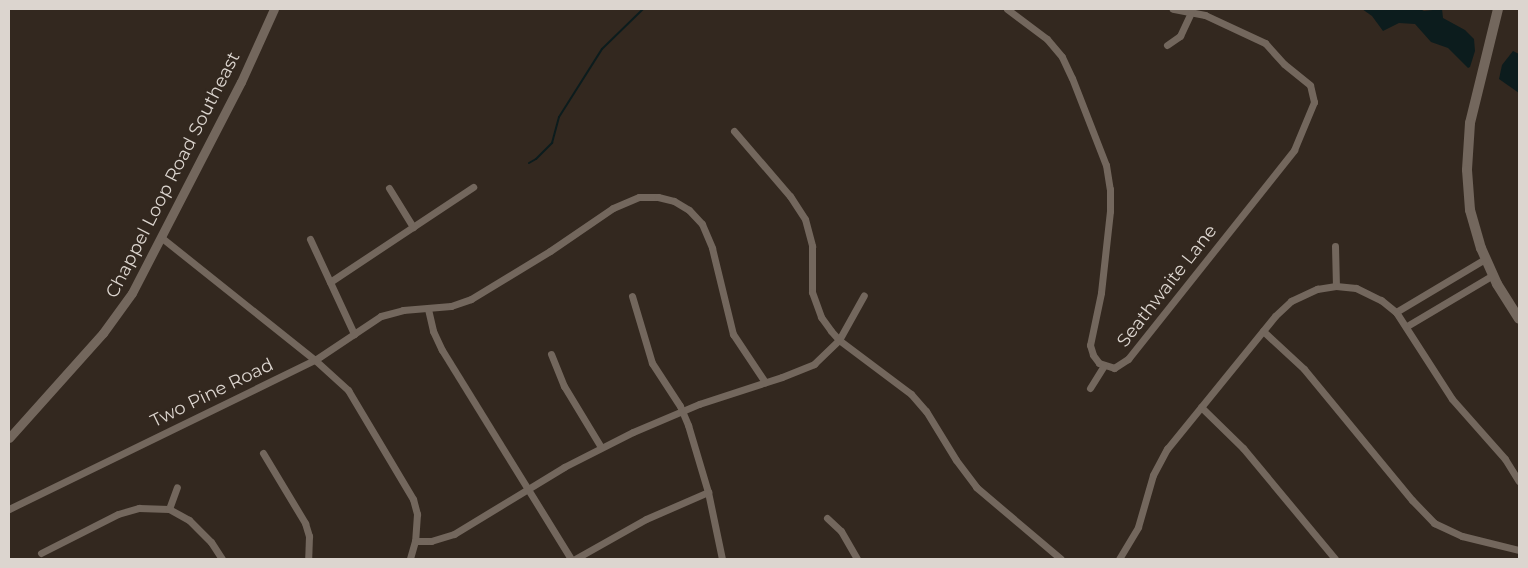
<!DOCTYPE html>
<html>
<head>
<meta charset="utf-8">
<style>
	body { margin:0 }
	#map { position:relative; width:1528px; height:568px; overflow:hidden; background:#33281f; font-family:Montserrat,sans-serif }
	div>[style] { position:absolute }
	.water>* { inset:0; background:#0c1c1d }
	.stream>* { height:2px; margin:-1px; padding:0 1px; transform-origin:1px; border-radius:1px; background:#0c1c1d }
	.minor>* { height:7px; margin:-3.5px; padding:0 3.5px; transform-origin:3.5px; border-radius:3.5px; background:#73675d }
	.tertiary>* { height:9px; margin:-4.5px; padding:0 4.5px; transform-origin:4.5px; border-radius:4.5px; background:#73675d }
	.secondary>* { height:10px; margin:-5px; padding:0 5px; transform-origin:5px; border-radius:5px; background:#73675d }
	span { translate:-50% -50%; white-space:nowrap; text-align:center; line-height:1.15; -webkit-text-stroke:4px #33281f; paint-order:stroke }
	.street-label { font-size:18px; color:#dcd5cf }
	.frame { position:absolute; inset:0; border:10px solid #dcd5cf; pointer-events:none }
</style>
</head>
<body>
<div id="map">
	<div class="water">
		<div style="clip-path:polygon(1362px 9px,1420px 9px,1424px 11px,1442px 9px,1443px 18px,1465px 30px,1474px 39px,1475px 51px,1470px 67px,1468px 68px,1448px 48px,1431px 42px,1415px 24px,1399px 23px,1383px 31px,1372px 16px)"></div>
		<div style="clip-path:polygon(1513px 51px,1519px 54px,1519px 93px,1499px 79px,1502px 65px)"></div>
	</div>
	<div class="stream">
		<div style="left:529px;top:163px;width:8px;rotate:-30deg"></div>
		<div style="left:536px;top:159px;width:23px;rotate:-45deg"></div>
		<div style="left:552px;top:143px;width:27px;rotate:-75deg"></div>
		<div style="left:559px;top:117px;width:80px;rotate:-57.7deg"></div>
		<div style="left:602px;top:49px;width:57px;rotate:-44.3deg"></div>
	</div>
	<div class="minor">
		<div style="left:1007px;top:9px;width:50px;rotate:36.9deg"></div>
		<div style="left:1047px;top:39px;width:23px;rotate:50deg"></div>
		<div style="left:1062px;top:57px;width:23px;rotate:65deg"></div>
		<div style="left:1072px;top:78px;width:93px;rotate:68.7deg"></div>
		<div style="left:1106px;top:165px;width:24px;rotate:81deg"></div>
		<div style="left:1110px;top:189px;width:22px;rotate:90deg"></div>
		<div style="left:1110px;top:211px;width:82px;rotate:96.3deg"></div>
		<div style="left:1101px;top:293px;width:53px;rotate:101.9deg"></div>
		<div style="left:1090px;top:345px;width:10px;rotate:73deg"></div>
		<div style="left:1093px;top:355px;width:10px;rotate:53deg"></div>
		<div style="left:1099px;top:363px;width:16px;rotate:18deg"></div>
		<div style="left:1114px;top:368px;width:17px;rotate:-33deg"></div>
		<div style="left:1128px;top:359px;width:267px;rotate:-51.5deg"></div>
		<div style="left:1294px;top:150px;width:52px;rotate:-67.4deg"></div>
		<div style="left:1314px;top:102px;width:17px;rotate:-103deg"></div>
		<div style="left:1310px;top:85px;width:33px;rotate:-141deg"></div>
		<div style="left:1284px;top:64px;width:28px;rotate:-132deg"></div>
		<div style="left:1265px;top:43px;width:66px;rotate:-155deg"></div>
		<div style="left:1205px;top:15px;width:33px;rotate:-169deg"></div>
		<div style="left:1167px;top:45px;width:16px;rotate:-35deg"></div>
		<div style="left:1180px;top:36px;width:26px;rotate:-65deg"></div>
		<div style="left:734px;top:131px;width:86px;rotate:49.3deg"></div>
		<div style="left:790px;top:196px;width:27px;rotate:57deg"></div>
		<div style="left:805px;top:219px;width:28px;rotate:75deg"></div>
		<div style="left:812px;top:246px;width:46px;rotate:90deg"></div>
		<div style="left:812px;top:292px;width:27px;rotate:70deg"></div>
		<div style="left:821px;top:317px;width:17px;rotate:54deg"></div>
		<div style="left:831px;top:331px;width:12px;rotate:48deg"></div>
		<div style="left:839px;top:340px;width:90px;rotate:36.9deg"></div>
		<div style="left:911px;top:394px;width:23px;rotate:49deg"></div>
		<div style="left:926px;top:411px;width:57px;rotate:58.5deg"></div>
		<div style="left:956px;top:460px;width:34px;rotate:53deg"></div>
		<div style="left:976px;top:487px;width:111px;rotate:40.3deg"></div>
		<div style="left:389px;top:188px;width:46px;rotate:58.4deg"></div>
		<div style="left:162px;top:238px;width:196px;rotate:38.6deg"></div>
		<div style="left:315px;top:360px;width:45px;rotate:42.3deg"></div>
		<div style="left:348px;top:390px;width:127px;rotate:59.2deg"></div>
		<div style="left:413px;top:499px;width:16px;rotate:75deg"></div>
		<div style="left:417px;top:514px;width:27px;rotate:94deg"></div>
		<div style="left:415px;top:541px;width:19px;rotate:106deg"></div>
		<div style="left:310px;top:239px;width:105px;rotate:65.1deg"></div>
		<div style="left:1335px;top:246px;width:40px;rotate:88.6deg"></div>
		<div style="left:330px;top:282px;width:172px;rotate:-33.6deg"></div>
		<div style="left:632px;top:296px;width:70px;rotate:73.4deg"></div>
		<div style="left:652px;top:363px;width:51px;rotate:56.9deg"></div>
		<div style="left:680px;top:406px;width:21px;rotate:67deg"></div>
		<div style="left:688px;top:425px;width:70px;rotate:73.4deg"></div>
		<div style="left:708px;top:492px;width:68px;rotate:78.2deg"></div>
		<div style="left:428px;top:309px;width:23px;rotate:77deg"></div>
		<div style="left:433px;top:331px;width:21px;rotate:65deg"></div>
		<div style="left:442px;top:350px;width:246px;rotate:58.3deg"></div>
		<div style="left:1396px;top:312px;width:104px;rotate:-30.8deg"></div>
		<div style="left:1407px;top:326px;width:100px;rotate:-30.7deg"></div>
		<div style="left:1263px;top:331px;width:56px;rotate:42.8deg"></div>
		<div style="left:1304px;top:369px;width:170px;rotate:50.5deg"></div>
		<div style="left:1412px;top:500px;width:32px;rotate:46deg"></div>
		<div style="left:1434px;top:523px;width:31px;rotate:25deg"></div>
		<div style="left:1462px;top:536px;width:59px;rotate:13.8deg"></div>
		<div style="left:551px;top:354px;width:35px;rotate:68deg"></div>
		<div style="left:564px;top:386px;width:71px;rotate:58.8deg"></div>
		<div style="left:1090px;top:388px;width:26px;rotate:-58deg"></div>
		<div style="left:1201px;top:407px;width:59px;rotate:44.3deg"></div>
		<div style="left:1243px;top:448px;width:144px;rotate:50.3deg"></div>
		<div style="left:263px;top:453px;width:82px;rotate:59deg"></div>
		<div style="left:305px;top:523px;width:14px;rotate:73deg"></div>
		<div style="left:309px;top:536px;width:23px;rotate:92deg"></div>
		<div style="left:9px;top:509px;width:340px;rotate:-26deg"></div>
		<div style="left:315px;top:360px;width:79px;rotate:-33.7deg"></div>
		<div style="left:381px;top:316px;width:23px;rotate:-15deg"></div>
		<div style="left:403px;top:310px;width:48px;rotate:-4.8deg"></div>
		<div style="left:451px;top:306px;width:21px;rotate:-19deg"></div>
		<div style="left:471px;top:299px;width:92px;rotate:-31.3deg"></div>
		<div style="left:550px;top:251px;width:76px;rotate:-34.3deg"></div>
		<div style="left:613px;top:208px;width:28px;rotate:-23deg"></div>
		<div style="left:639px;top:197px;width:19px"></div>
		<div style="left:658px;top:197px;width:16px;rotate:14deg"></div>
		<div style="left:674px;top:201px;width:17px;rotate:31deg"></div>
		<div style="left:689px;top:210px;width:19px;rotate:47deg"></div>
		<div style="left:702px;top:224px;width:26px;rotate:67deg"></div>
		<div style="left:712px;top:248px;width:89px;rotate:76.3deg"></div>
		<div style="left:733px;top:334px;width:58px;rotate:56.3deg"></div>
		<div style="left:169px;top:509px;width:23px;rotate:-70deg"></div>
		<div style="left:827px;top:518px;width:19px;rotate:43deg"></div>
		<div style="left:841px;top:531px;width:32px;rotate:60deg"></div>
		<div style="left:415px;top:541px;width:16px"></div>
		<div style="left:431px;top:541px;width:24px;rotate:-17deg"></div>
		<div style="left:454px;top:534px;width:129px;rotate:-31.3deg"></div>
		<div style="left:564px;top:467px;width:77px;rotate:-26.9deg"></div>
		<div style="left:633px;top:432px;width:72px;rotate:-23deg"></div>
		<div style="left:699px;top:404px;width:87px;rotate:-18deg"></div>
		<div style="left:782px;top:377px;width:35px;rotate:-22deg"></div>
		<div style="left:814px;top:364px;width:35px;rotate:-44deg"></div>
		<div style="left:839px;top:340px;width:51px;rotate:-60.9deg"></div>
		<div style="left:41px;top:553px;width:86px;rotate:-26.9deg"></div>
		<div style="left:118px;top:514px;width:22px;rotate:-16deg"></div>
		<div style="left:139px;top:508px;width:30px;rotate:2deg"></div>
		<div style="left:169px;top:509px;width:23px;rotate:29deg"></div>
		<div style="left:189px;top:520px;width:31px;rotate:45deg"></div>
		<div style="left:211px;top:542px;width:20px;rotate:57deg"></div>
		<div style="left:575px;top:559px;width:81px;rotate:-29.4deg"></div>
		<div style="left:646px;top:519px;width:68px;rotate:-23.5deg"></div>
		<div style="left:1119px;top:559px;width:37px;rotate:-59deg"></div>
		<div style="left:1138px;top:527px;width:54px;rotate:-73.9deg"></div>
		<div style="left:1153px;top:475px;width:30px;rotate:-62deg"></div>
		<div style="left:1167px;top:449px;width:171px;rotate:-50.9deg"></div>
		<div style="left:1275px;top:316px;width:22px;rotate:-43deg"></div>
		<div style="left:1291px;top:301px;width:29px;rotate:-25deg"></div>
		<div style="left:1317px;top:289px;width:19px;rotate:-9deg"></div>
		<div style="left:1336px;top:286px;width:20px;rotate:6deg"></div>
		<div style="left:1356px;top:288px;width:28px;rotate:26deg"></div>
		<div style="left:1381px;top:300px;width:19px;rotate:39deg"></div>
		<div style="left:1396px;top:312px;width:103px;rotate:57.2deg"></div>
		<div style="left:1452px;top:399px;width:80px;rotate:48.5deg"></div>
		<div style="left:1505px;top:459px;width:26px;rotate:58deg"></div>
	</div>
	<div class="tertiary">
		<div style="left:9px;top:438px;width:141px;rotate:-48.2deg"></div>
		<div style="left:103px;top:333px;width:49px;rotate:-54.1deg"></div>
		<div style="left:132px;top:293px;width:237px;rotate:-62.7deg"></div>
		<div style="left:241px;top:82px;width:80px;rotate:-65.7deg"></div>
	</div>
	<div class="secondary">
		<div style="left:1498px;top:9px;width:117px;rotate:103.8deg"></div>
		<div style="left:1470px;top:123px;width:47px;rotate:93.7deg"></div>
		<div style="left:1467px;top:170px;width:40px;rotate:85.7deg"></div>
		<div style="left:1470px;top:210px;width:40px;rotate:74deg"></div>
		<div style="left:1481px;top:248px;width:39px;rotate:66deg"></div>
		<div style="left:1497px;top:284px;width:41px;rotate:57.8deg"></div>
	</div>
	<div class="street-label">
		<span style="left:173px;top:175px;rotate:-63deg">Chappel Loop Road Southeast</span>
		<span style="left:1167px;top:286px;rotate:-52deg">Seathwaite Lane</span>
		<span style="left:212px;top:393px;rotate:-26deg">Two Pine Road</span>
	</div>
	<div class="frame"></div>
</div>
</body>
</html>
